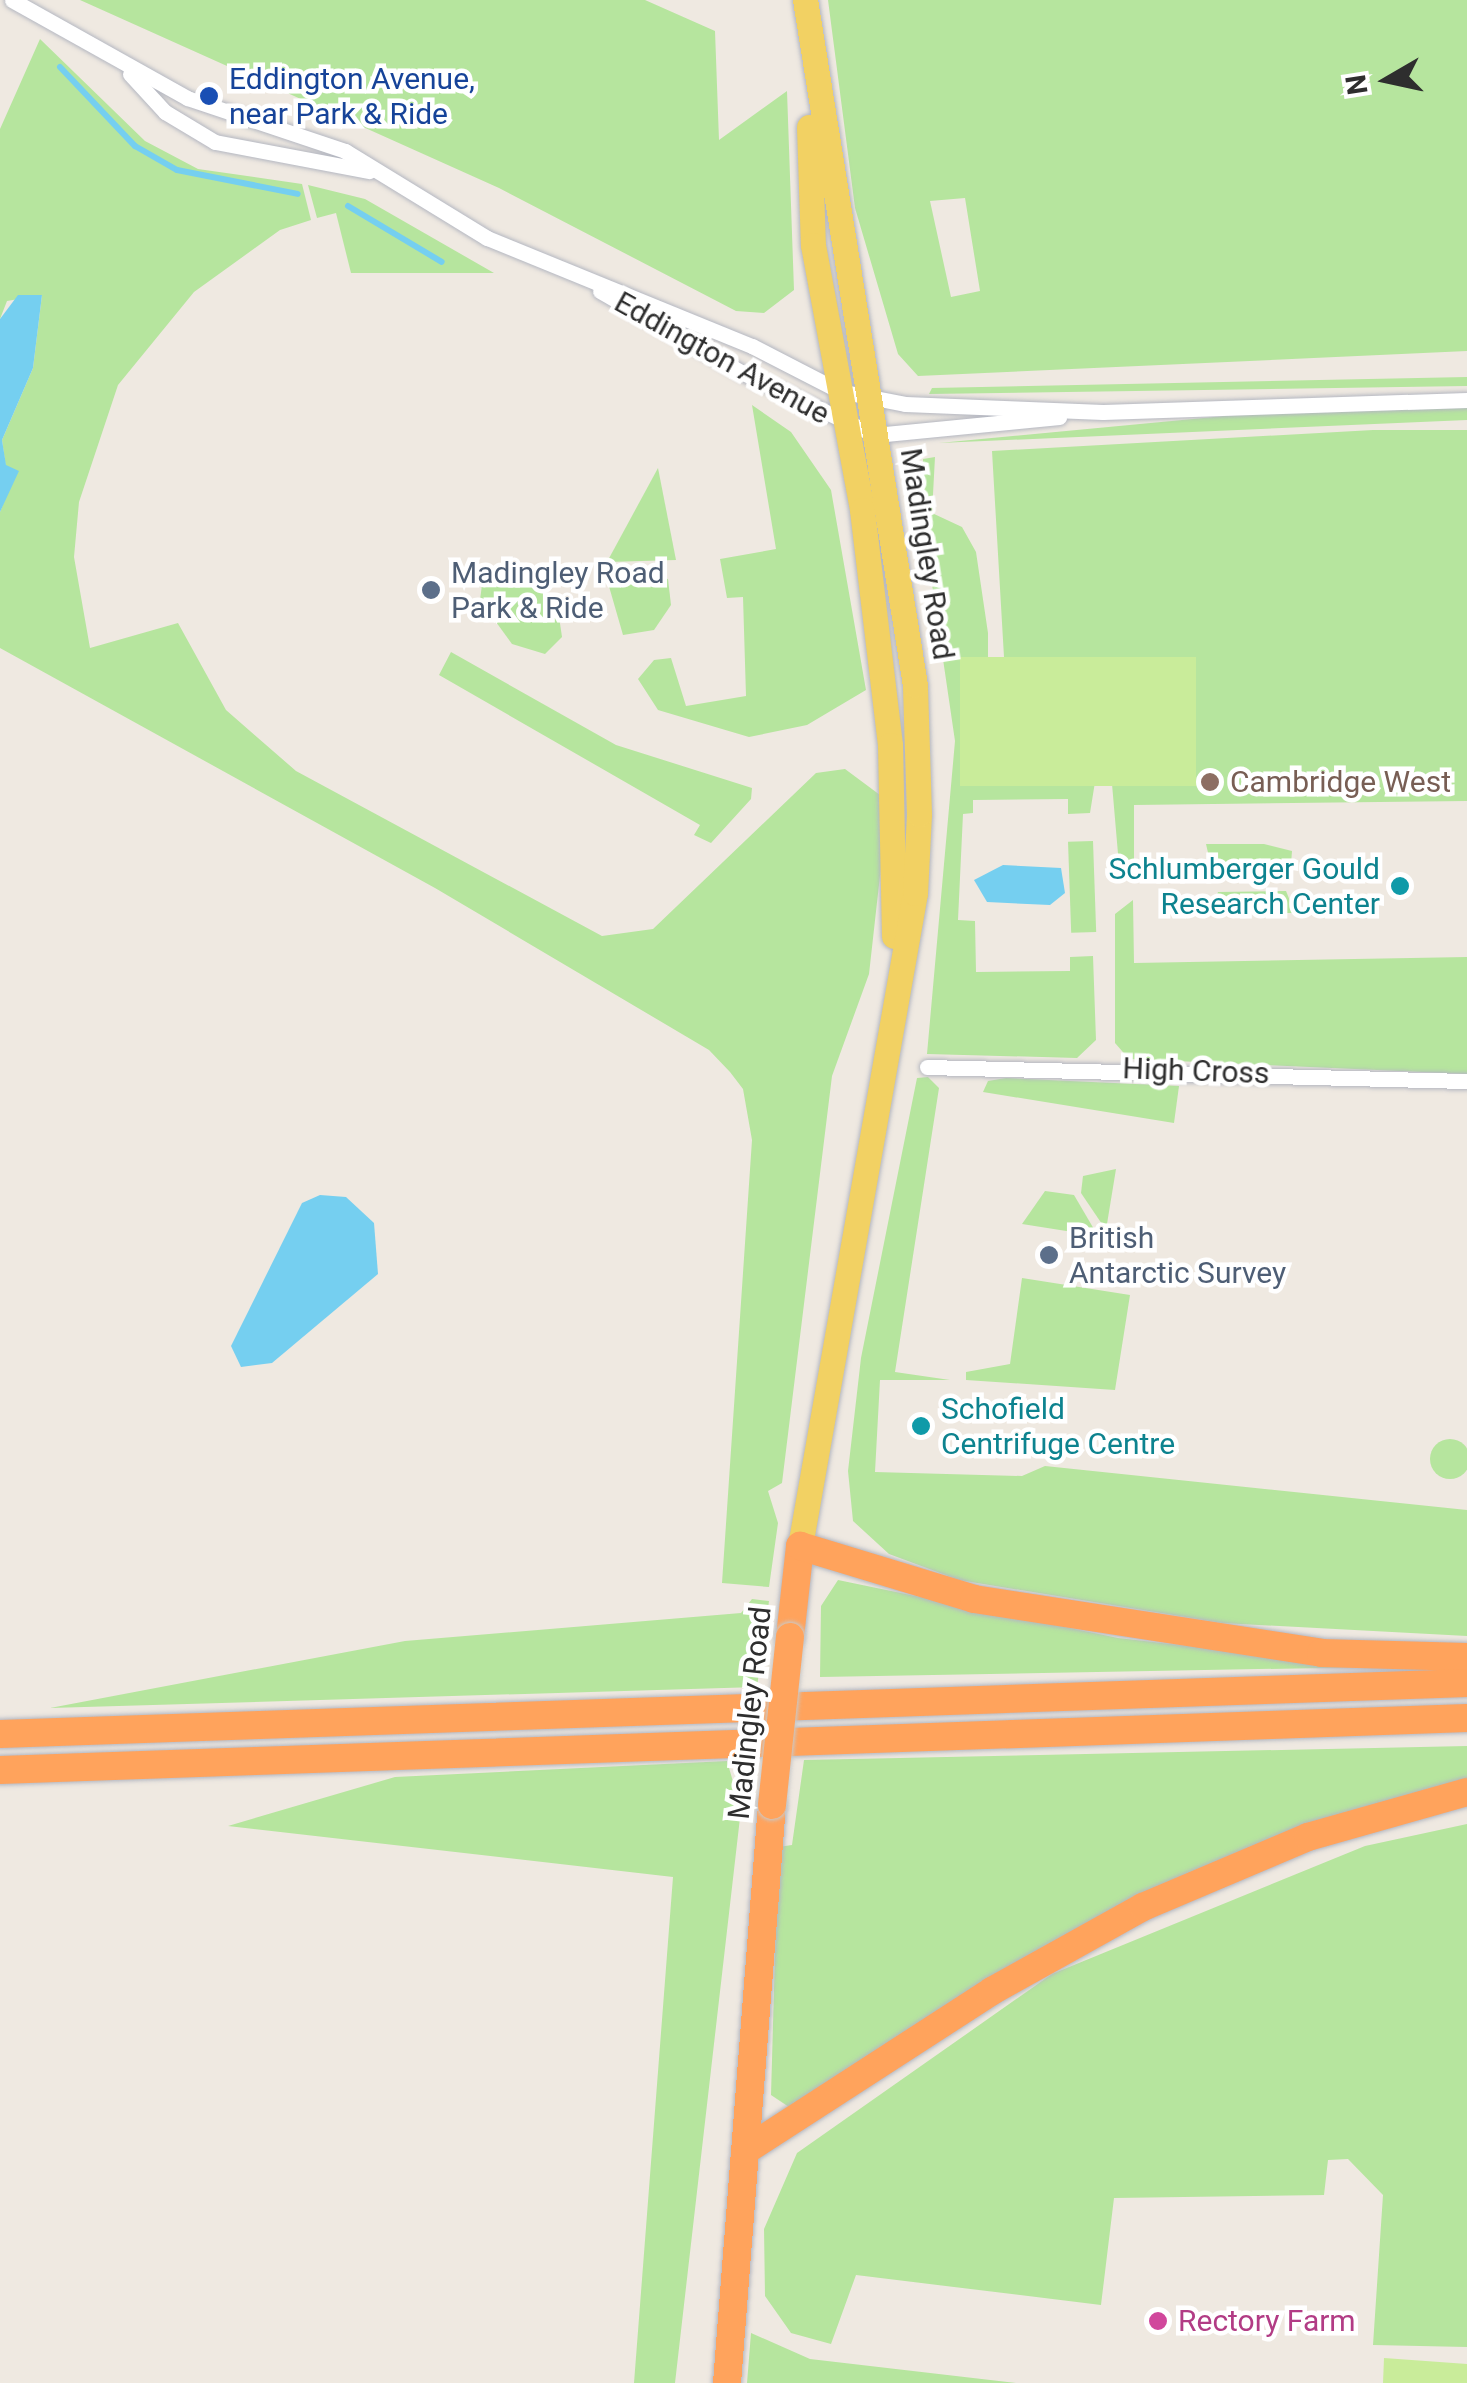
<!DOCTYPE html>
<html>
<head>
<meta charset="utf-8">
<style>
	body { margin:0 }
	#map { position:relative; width:1467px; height:2383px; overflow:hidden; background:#efe9e1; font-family:Roboto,sans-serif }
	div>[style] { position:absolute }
	.green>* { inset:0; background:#b6e59e; transform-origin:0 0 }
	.round { border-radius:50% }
	.pitch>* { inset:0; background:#c9ec9a; transform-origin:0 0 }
	.water>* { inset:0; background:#75cff0 }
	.stream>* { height:6px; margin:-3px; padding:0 3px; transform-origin:3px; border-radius:3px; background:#75cff0 }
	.roads { filter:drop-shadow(0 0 2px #b4b7c1) drop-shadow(0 0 2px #b4b7c1) }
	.street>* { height:15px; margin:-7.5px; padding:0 7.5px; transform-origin:7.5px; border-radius:7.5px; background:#fff }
	.primary>* { height:25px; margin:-12.5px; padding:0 12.5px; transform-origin:12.5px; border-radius:12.5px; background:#f2d163 }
	.highway>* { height:28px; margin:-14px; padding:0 14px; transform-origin:14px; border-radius:14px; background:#ffa35c }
	.bridges { filter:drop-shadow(0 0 2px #c9c9c9) drop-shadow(0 0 2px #c9c9c9) }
	.highway-bridge>* { height:28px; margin:-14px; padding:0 14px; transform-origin:14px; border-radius:14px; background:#ffa35c }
	.dots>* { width:28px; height:28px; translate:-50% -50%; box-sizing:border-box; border:5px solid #fff; border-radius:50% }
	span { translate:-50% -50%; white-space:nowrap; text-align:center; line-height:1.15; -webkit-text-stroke:9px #fff; paint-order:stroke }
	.transit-label { font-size:30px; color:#164399 }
	.left { translate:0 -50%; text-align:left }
	.street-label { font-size:30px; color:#2e2e2e }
	.service-label { font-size:30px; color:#4e5e75 }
	.education-label { font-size:30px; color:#785e54 }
	.culture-label { font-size:30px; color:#0d838f }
	.right { translate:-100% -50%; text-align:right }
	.hotel-label { font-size:30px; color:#b23c85 }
	.north { position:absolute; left:1337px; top:30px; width:100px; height:100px; -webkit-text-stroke:8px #fff; paint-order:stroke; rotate:261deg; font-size:28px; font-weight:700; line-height:40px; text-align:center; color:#2e2e2e }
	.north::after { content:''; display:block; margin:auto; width:35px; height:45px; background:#2e2e2e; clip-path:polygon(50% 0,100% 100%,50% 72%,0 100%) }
</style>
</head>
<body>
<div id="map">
	<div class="green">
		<div style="clip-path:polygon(80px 0,645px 0,715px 31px,719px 140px,787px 91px,794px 290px,764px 313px,736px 311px,499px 188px)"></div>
		<div style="clip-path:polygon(evenodd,828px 0,1467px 0,1467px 351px,918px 376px,898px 354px,855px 208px,828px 0,965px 198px,980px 291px,951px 297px,930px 201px,965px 198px)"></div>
		<div style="clip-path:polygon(40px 39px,145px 141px,198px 169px,302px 184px,311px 220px,280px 230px,194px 292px,118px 385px,79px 502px,74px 557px,90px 648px,178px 623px,226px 710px,296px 771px,602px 936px,653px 929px,816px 773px,845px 769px,880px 795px,885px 831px,869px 974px,832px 1076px,782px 1483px,768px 1491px,778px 1523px,769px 1587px,722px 1583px,752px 1140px,743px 1089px,730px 1072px,709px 1050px,435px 888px,0 648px,0 512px,9px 489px,2px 440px,33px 368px,42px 295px,7px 301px,0 319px,0 129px)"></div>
		<div style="clip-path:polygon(308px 185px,365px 199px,494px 273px,351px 273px,336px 213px,317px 218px)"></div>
		<div style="clip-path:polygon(1467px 377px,1467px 386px,929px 394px,932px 388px)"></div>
		<div style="clip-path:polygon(752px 405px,791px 432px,831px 490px,866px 690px,807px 725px,749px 737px,658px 710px,638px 679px,654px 660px,671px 658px,686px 706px,746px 696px,743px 597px,727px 598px,720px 559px,776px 549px)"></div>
		<div style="clip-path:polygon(1320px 407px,1467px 407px,1467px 420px,939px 443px)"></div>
		<div style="clip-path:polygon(1373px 430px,1467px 430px,1467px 801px,1134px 805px,1134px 877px,1120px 877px,1112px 784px,1196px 784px,1196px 659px,1004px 657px,992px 451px)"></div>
		<div style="clip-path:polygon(935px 457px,932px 513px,962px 527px,976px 552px,988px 633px,988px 657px,960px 658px,1095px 782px,1090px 813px,1068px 814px,1068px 799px,973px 800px,973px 813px,963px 814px,958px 920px,975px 921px,976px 972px,1070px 971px,1070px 957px,1093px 956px,1096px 1040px,1077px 1058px,927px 1054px,955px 741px,922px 516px,923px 459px)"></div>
		<div style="clip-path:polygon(658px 468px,676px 560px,607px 562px)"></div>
		<div style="clip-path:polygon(503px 562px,528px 568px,558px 610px,562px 637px,545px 654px,512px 644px,480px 600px,483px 577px)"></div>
		<div style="clip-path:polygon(604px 569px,668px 579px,671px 605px,654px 630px,623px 635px)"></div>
		<div style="clip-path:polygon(451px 652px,616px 745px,752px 788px,751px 799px,711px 843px,694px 835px,700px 825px,439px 675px)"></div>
		<div style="left:1093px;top:841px;width:91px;height:25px;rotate:88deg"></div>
		<div style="clip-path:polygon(1206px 844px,1264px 844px,1292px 851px,1291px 864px,1212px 870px)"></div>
		<div style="clip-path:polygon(1286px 891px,1295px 913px,1212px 913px,1218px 892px)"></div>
		<div style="clip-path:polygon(1133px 900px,1134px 963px,1467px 957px,1467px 1074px,1129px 1059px,1115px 1043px,1115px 914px)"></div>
		<div style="clip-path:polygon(928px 1077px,939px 1088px,895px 1372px,950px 1380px,880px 1380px,875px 1472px,1022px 1476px,1045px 1466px,1467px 1510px,1467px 1636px,1222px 1623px,959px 1580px,889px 1554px,853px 1521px,848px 1471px,861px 1358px,917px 1078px)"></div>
		<div style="clip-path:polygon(1006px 1078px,1179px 1086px,1174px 1123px,983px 1092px,988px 1081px)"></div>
		<div style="clip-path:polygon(1116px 1169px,1106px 1230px,1081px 1193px,1083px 1176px)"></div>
		<div style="clip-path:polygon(1045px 1191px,1074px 1195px,1098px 1236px,1022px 1224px)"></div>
		<div style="clip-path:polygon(1022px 1278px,1130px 1295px,1115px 1390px,966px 1380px,966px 1372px,1010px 1364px)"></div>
		<div class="round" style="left:1430px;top:1439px;width:40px;height:40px"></div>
		<div style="clip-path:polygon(838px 1580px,1118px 1638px,1375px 1667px,820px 1677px,821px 1606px)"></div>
		<div style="clip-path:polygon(752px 1599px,769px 1601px,757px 1687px,50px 1708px,405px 1641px,741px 1613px)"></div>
		<div style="clip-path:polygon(1467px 1746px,1467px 1781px,1301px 1830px,789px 2107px,771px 2095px,778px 1847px,792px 1845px,804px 1760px)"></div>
		<div style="clip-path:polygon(727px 1761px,741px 1809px,675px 2383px,634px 2383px,673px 1877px,228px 1826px,395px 1777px)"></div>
		<div style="clip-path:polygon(1467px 1824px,1467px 2347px,1373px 2345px,1383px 2195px,1348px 2159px,1328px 2160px,1324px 2195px,1114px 2198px,1101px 2305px,856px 2275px,831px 2344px,791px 2333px,765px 2296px,764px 2229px,797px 2153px,1052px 1974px,1365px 1846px)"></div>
		<div style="clip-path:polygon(751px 2333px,810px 2359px,1016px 2383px,747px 2383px)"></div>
	</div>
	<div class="pitch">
		<div style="left:960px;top:657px;width:236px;height:129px"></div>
		<div style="clip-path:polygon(1384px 2358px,1467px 2364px,1467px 2383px,1383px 2383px)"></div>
	</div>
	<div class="water">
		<div style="clip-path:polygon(18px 295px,42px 295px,33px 368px,2px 440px,6px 465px,19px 471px,0 512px,0 319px)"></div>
		<div style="clip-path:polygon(1003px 865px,1061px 868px,1065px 893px,1050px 905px,987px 902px,974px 880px)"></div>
		<div style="clip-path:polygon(320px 1195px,346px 1197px,374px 1223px,378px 1274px,272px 1363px,241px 1367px,231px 1346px,302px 1203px)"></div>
	</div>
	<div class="stream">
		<div style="left:60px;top:67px;width:109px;rotate:46.5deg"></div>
		<div style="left:135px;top:146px;width:48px;rotate:29.7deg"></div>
		<div style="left:177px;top:170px;width:123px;rotate:11.2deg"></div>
		<div style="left:348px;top:206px;width:109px;rotate:30.8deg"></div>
	</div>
	<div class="roads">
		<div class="street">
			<div style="left:12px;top:0;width:201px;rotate:29.2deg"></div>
			<div style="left:187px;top:98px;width:167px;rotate:18.5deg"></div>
			<div style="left:345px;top:151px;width:167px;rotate:31.5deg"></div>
			<div style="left:487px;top:238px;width:286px;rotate:22.2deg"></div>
			<div style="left:752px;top:346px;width:98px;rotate:27.3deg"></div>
			<div style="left:839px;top:391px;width:67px;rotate:11.1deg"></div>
			<div style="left:905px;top:404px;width:198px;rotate:2.3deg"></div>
			<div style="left:1103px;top:412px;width:364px;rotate:-1.9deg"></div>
			<div style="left:130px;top:74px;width:52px;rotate:47.4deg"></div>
			<div style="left:165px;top:112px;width:58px;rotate:31deg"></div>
			<div style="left:215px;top:142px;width:157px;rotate:10.7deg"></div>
			<div style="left:600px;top:291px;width:163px;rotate:29.9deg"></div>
			<div style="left:741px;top:372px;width:148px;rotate:25.2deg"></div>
			<div style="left:875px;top:435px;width:185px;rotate:-5.6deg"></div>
			<div style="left:927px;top:1067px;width:540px;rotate:1.49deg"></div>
		</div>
		<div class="primary">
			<div style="left:809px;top:127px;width:118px;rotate:88.1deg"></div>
			<div style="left:813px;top:245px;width:269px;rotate:79.5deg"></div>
			<div style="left:862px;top:510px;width:237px;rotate:83.2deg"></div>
			<div style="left:890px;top:745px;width:191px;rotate:88.8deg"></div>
			<div style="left:800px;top:1546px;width:663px;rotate:-80.01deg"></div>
			<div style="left:915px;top:893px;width:79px;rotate:-87.1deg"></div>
			<div style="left:919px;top:814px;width:129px;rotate:-91.8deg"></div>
			<div style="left:915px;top:685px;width:694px;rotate:-99.12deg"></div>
		</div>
		<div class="highway">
			<div style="left:790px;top:1637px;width:92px;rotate:-83.7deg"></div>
			<div style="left:800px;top:1546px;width:182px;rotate:16.9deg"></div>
			<div style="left:974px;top:1599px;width:351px;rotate:8.8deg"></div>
			<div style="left:1321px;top:1653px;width:146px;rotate:1.6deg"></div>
			<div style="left:0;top:1734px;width:1468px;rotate:-1.99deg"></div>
			<div style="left:0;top:1770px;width:1468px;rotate:-2.03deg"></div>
			<div style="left:748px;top:2149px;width:291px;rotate:-32.9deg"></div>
			<div style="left:992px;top:1991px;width:173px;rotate:-29.1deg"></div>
			<div style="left:1143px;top:1907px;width:179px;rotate:-23deg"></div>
			<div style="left:1308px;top:1837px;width:165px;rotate:-15.8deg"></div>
			<div style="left:727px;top:2383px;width:580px;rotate:-85.55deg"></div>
		</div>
	</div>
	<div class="bridges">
		<div class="highway-bridge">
			<div style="left:772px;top:1805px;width:169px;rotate:-83.9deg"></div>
		</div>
	</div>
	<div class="dots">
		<div style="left:209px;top:96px;background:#1a4fb4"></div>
		<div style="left:431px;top:590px;background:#5c6f8a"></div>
		<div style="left:1210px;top:782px;background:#8d6e63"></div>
		<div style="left:1400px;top:886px;background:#0f9aa8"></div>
		<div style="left:1049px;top:1255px;background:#5c6f8a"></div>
		<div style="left:921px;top:1426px;background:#0f9aa8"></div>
		<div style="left:1158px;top:2321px;background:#d1479c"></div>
	</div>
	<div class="transit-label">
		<span class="left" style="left:229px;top:96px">Eddington Avenue,<br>near Park &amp; Ride</span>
	</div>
	<div class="street-label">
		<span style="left:722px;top:358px;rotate:29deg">Eddington Avenue</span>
		<span style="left:927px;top:554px;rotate:81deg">Madingley Road</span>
		<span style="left:1196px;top:1071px;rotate:2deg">High Cross</span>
		<span style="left:750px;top:1713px;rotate:-84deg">Madingley Road</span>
	</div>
	<div class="service-label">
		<span class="left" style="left:451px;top:590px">Madingley Road<br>Park &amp; Ride</span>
		<span class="left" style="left:1069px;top:1255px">British<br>Antarctic Survey</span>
	</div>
	<div class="education-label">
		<span class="left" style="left:1230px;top:782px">Cambridge West</span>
	</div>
	<div class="culture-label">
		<span class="right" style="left:1380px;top:886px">Schlumberger Gould<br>Research Center</span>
		<span class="left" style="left:941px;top:1426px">Schofield<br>Centrifuge Centre</span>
	</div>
	<div class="hotel-label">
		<span class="left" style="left:1178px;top:2321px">Rectory Farm</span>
	</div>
	<div class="north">N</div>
</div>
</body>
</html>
